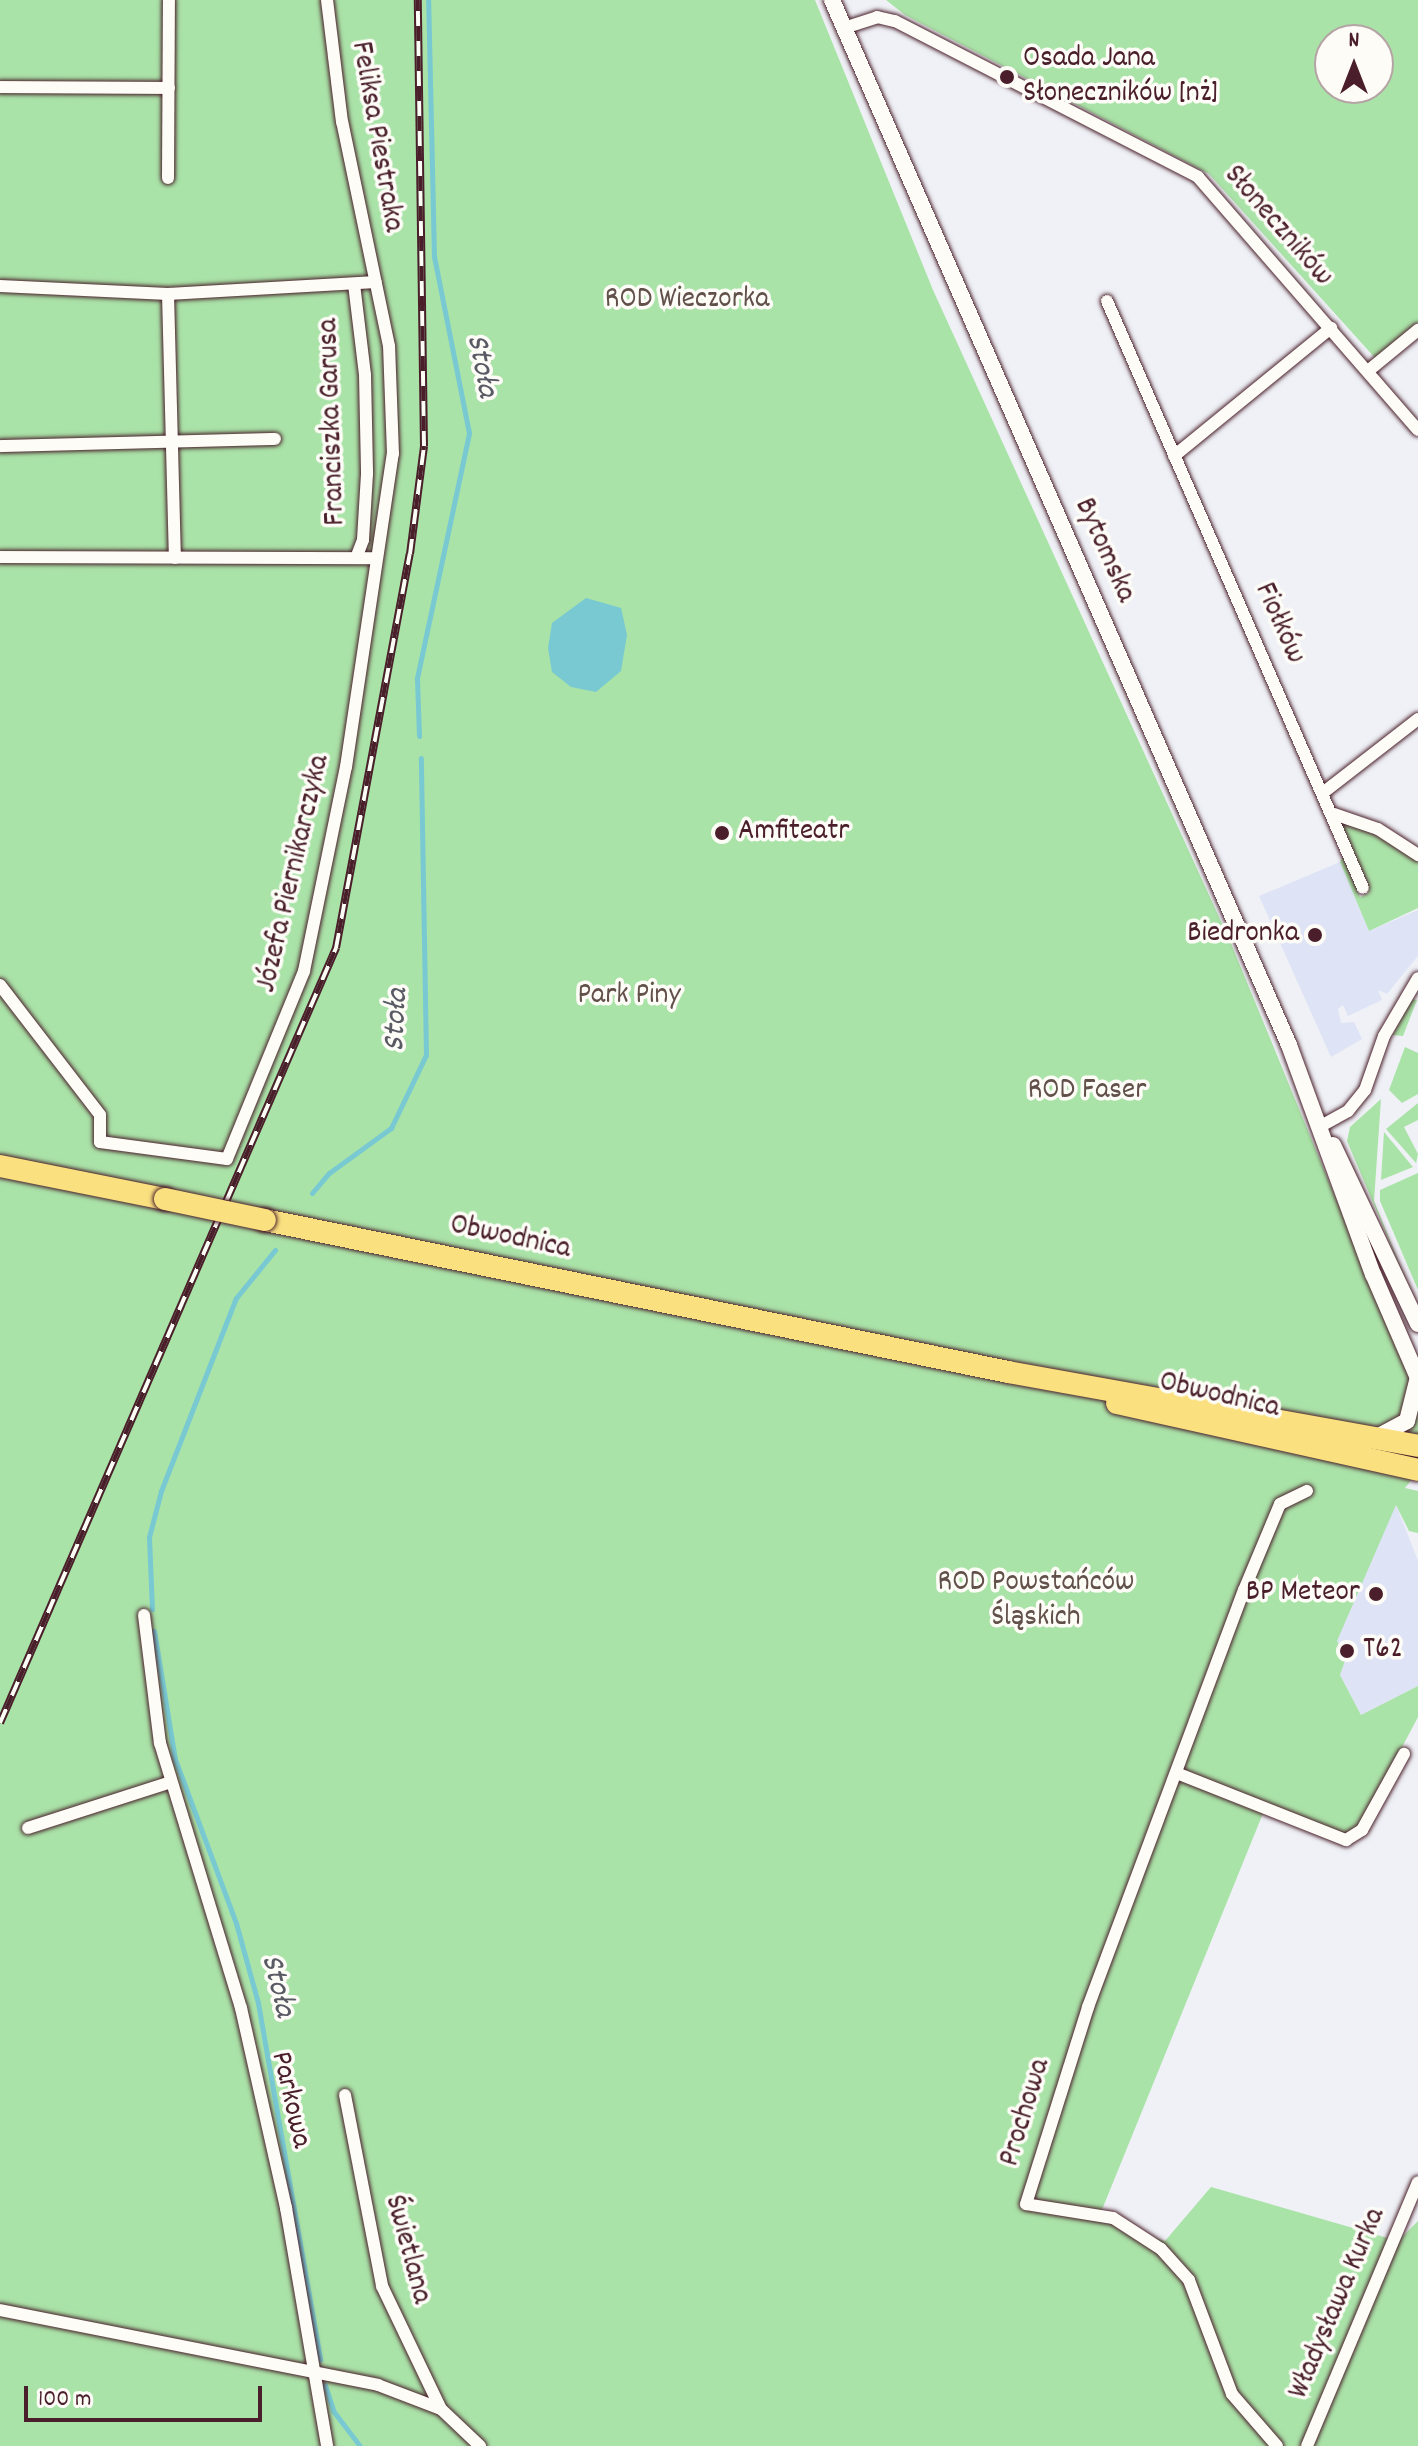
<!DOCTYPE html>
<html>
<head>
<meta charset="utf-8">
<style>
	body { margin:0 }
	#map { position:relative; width:1418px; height:2446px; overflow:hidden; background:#eff1f6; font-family:Dekko,sans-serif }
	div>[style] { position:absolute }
	.built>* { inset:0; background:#dee4f5 }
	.green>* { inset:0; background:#aae3a8 }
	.water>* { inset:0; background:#78c9d2 }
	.stream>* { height:5px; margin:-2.5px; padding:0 2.5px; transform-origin:2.5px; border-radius:2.5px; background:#78c9d2 }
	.roads { filter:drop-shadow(0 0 2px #4a1f2b) drop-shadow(0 0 2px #4a1f2b) }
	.minor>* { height:12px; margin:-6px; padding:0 6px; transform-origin:6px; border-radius:6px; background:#fdfcf7 }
	.tertiary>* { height:16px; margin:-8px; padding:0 8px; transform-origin:8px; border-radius:8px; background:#fdfcf7 }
	.trunk>* { height:22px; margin:-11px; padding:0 11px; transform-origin:11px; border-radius:11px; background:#fbe080 }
	.rail>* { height:8px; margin-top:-4px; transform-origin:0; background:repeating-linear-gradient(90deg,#fdfcf7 0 15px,#4a1f2b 0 30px); box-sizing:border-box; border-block:2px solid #4a1f2b }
	.bridges { filter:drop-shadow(0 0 2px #4a1f2b) drop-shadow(0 0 2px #4a1f2b) }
	.trunk-bridge>* { height:22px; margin:-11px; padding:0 11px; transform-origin:11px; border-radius:11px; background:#fbe080 }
	.dots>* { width:22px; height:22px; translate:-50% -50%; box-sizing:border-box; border:4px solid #fdfcf7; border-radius:50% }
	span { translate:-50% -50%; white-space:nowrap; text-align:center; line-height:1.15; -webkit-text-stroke:7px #fdfcf7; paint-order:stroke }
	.poi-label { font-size:30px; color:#4a1f2b }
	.left { translate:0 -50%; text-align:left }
	.right { translate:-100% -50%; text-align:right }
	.street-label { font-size:30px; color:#4a1f2b }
	.park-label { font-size:30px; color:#62504a }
	.water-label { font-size:32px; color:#5a5a65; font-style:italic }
	.north { position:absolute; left:1314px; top:24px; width:80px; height:80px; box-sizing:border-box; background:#fdfcf7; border:2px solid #b5a4a5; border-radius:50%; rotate:0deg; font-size:22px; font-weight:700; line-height:32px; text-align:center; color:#4a1f2b }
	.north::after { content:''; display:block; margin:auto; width:28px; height:36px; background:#4a1f2b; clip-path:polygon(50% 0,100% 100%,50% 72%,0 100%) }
	.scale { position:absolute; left:24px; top:2386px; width:238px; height:36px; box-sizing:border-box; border:4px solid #4a1f2b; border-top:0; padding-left:10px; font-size:24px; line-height:28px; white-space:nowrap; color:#4a1f2b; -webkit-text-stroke:6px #fdfcf7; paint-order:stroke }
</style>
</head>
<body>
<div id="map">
	<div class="built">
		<div style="clip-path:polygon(1340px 862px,1369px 931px,1418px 910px,1418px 956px,1387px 994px,1378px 990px,1382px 1000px,1348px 1016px,1343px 1005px,1338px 1009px,1341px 1023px,1354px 1022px,1362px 1039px,1331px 1057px,1259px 896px)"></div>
		<div style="clip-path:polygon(1393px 1497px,1418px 1561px,1418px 1686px,1361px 1715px,1340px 1675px,1346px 1658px,1308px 1631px)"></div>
	</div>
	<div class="green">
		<div style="clip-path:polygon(0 0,815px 0,933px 290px,1230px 941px,1418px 1398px,1418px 1472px,1405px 1488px,1418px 1491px,1418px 1533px,1409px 1531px,1396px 1505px,1337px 1641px,1346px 1658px,1340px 1675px,1361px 1715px,1418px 1686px,1418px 1717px,1363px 1821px,1352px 1831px,1344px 1833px,1266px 1806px,1099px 2217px,1165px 2241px,1211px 2187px,1398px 2241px,1418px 2221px,1418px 2446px,0 2446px)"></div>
		<div style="clip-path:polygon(evenodd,886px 0,1418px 0,1418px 322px,1376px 359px,1209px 174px,905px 15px,886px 0,1330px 40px,1378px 40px,1378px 88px,1330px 88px,1330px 40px)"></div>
		<div style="clip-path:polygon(1348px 819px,1418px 860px,1418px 908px,1369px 931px,1340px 862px,1344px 854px,1360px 897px,1369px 893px,1340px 823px)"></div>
		<div style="clip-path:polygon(1411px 999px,1417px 1000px,1403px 1036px,1393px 1035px)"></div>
		<div style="clip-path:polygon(1405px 1047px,1418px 1053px,1418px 1094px,1402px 1103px,1389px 1090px)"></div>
		<div style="clip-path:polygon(1381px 1099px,1374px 1201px,1418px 1309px,1347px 1141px,1350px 1127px)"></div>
		<div style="clip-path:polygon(1418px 1103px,1418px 1120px,1404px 1127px,1418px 1154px,1416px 1163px,1386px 1129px)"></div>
		<div style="clip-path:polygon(1384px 1132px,1413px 1167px,1381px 1180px)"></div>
		<div style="clip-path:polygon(1418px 1173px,1418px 1290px,1380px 1201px,1380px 1190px)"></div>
	</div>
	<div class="water">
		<div style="clip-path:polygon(586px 598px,621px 608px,627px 635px,621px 671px,596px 692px,571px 687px,552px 672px,548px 648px,552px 623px)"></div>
	</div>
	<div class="stream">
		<div style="left:419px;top:736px;width:58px;rotate:-92deg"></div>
		<div style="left:417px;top:678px;width:250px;rotate:-78deg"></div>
		<div style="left:469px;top:433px;width:179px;rotate:-101.2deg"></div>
		<div style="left:434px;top:257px;width:257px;rotate:-91.3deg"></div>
		<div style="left:312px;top:1193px;width:26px;rotate:-50deg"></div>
		<div style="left:329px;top:1173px;width:77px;rotate:-36deg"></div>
		<div style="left:391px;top:1128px;width:81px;rotate:-64.4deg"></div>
		<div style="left:426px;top:1055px;width:297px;rotate:-91deg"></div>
		<div style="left:152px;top:1609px;width:72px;rotate:-92.4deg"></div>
		<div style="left:149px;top:1537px;width:48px;rotate:-75.4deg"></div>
		<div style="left:161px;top:1491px;width:207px;rotate:-68.8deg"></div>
		<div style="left:236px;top:1298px;width:62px;rotate:-50.9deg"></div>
		<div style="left:154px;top:1631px;width:130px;rotate:80.7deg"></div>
		<div style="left:175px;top:1759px;width:175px;rotate:69.6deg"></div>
		<div style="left:236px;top:1923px;width:83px;rotate:74.6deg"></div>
		<div style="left:258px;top:2003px;width:362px;rotate:80.1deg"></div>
		<div style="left:325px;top:2385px;width:28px;rotate:72deg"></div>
		<div style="left:334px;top:2412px;width:43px;rotate:52.6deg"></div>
	</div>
	<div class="roads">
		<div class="minor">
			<div style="left:844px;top:28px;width:35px;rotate:-18deg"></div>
			<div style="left:877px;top:17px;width:18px;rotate:13deg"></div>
			<div style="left:895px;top:21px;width:341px;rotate:27.2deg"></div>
			<div style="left:1198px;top:177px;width:335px;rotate:49deg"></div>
			<div style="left:0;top:87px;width:169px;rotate:0.3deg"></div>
			<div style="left:168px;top:178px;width:178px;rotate:-89.7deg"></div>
			<div style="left:354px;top:284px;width:92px;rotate:83.1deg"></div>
			<div style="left:365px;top:375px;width:99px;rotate:88.8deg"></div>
			<div style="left:367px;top:474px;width:66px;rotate:93.5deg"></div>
			<div style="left:363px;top:540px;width:19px;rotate:111deg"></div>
			<div style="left:0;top:286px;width:168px;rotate:2.7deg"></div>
			<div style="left:168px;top:294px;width:208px;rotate:-3.3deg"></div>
			<div style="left:168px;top:294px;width:264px;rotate:88.5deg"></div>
			<div style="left:1107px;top:301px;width:640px;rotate:66.44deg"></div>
			<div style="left:1368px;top:371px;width:65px;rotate:-39.4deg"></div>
			<div style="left:0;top:446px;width:275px;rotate:-1.5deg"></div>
			<div style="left:1174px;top:456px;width:203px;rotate:-39.2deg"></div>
			<div style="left:0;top:557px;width:375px;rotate:0.2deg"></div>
			<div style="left:1324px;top:792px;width:119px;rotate:-37.8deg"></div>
			<div style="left:1334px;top:814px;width:46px;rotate:18.8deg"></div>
			<div style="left:1378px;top:829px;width:48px;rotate:33deg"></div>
			<div style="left:0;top:985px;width:164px;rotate:52.4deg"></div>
			<div style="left:100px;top:1115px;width:27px;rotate:90deg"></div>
			<div style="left:100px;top:1142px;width:128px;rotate:7.6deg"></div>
			<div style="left:227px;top:1159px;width:203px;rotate:-67.7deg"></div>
			<div style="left:304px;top:971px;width:208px;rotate:-78.4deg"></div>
			<div style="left:346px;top:767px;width:317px;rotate:-81.5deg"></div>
			<div style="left:393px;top:454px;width:108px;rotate:-92.1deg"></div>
			<div style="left:389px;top:346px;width:229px;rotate:-101.8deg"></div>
			<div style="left:342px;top:122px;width:123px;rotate:-97deg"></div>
			<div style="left:1321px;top:1126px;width:31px;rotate:-29deg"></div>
			<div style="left:1348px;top:1111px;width:27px;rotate:-51deg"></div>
			<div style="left:1365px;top:1090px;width:57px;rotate:-70.6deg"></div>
			<div style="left:1384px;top:1036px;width:67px;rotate:-59.6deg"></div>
			<div style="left:144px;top:1615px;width:129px;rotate:82.9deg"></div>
			<div style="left:160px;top:1743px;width:277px;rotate:73deg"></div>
			<div style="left:241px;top:2008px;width:205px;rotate:77.3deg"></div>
			<div style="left:286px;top:2208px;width:242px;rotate:80.2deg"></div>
			<div style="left:1179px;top:1774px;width:180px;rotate:21.6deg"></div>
			<div style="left:1346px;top:1840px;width:19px;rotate:-32deg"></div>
			<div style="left:1362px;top:1830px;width:87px;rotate:-61.1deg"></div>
			<div style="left:28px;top:1828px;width:150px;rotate:-17.8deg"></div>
			<div style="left:345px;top:2095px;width:195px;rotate:79deg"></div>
			<div style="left:382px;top:2286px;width:136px;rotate:64.4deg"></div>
			<div style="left:0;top:2310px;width:385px;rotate:11.2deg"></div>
			<div style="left:378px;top:2385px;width:67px;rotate:20.9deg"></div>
			<div style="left:441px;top:2409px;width:54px;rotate:43.5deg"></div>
			<div style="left:1277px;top:2446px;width:69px;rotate:-130.9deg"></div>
			<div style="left:1232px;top:2394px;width:122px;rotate:-110.7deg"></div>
			<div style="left:1189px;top:2280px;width:42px;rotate:-132.1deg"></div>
			<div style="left:1161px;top:2249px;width:57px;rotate:-147.1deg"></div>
			<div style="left:1113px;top:2218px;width:88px;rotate:-170.9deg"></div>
			<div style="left:1026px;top:2204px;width:207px;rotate:-72.5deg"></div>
			<div style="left:1088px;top:2007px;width:445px;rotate:-69.5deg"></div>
			<div style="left:1244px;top:1590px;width:93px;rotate:-67.3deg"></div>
			<div style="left:1280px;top:1504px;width:30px;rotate:-26deg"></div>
			<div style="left:1307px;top:2446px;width:286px;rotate:-67.2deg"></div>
		</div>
		<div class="tertiary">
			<div style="left:832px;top:0;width:1141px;rotate:66.38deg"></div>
			<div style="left:1289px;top:1045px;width:244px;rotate:69.9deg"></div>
			<div style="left:1373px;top:1274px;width:113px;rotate:66.6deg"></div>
			<div style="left:1333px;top:1145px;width:198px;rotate:64.6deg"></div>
			<div style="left:1375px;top:1438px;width:36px;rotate:-28deg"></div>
			<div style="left:1407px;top:1421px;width:45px;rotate:-76deg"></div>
		</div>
		<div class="trunk">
			<div style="left:0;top:1166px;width:168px;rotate:11.3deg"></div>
			<div style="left:265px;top:1220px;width:758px;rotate:11.56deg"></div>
			<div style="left:1008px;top:1372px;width:417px;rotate:10.2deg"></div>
			<div style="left:1117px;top:1403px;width:308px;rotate:12.5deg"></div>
		</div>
	</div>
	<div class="rail">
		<div style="left:0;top:1723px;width:845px;rotate:-66.56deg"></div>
		<div style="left:336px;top:948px;width:401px;rotate:-79.4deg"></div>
		<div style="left:410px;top:554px;width:109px;rotate:-82.6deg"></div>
		<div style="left:424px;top:446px;width:446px;rotate:-90.8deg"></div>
	</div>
	<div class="bridges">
		<div class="trunk-bridge">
			<div style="left:165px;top:1199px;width:102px;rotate:11.9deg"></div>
		</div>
	</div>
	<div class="dots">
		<div style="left:1007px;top:77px;background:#4a1f2b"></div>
		<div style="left:722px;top:833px;background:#4a1f2b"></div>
		<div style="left:1315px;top:935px;background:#4a1f2b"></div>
		<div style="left:1376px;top:1594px;background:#4a1f2b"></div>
		<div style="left:1347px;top:1651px;background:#4a1f2b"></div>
	</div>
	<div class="poi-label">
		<span class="left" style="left:1023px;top:77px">Osada Jana<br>Słoneczników [nż]</span>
		<span class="left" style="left:738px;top:833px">Amfiteatr</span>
		<span class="right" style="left:1299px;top:935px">Biedronka</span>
		<span class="right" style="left:1360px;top:1594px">BP Meteor</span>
		<span class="left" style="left:1363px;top:1651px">T62</span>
	</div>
	<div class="street-label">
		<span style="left:375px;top:137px;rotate:80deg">Feliksa Piestraka</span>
		<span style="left:1277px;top:227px;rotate:49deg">Słoneczników</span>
		<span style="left:334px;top:422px;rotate:-92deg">Franciszka Garusa</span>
		<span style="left:1103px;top:551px;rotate:66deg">Bytomska</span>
		<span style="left:1278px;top:624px;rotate:66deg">Fiołków</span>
		<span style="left:295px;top:874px;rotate:-77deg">Józefa Piernikarczyka</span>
		<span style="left:510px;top:1239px;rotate:12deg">Obwodnica</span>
		<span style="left:1219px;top:1397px;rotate:13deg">Obwodnica</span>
		<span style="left:289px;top:2100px;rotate:77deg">Parkowa</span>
		<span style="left:1027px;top:2113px;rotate:-73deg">Prochowa</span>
		<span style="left:406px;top:2250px;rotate:75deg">Świetlana</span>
		<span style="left:1339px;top:2304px;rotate:-67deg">Władysława Kurka</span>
	</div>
	<div class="park-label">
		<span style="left:687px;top:301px">ROD Wieczorka</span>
		<span style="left:629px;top:997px">Park Piny</span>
		<span style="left:1087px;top:1092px">ROD Faser</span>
		<span style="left:1036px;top:1601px">ROD Powstańców<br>Śląskich</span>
	</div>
	<div class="water-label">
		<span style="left:480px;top:366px;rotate:79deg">Stoła</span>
		<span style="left:398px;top:1020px;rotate:-87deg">Stoła</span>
		<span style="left:276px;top:1986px;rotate:76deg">Stoła</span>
	</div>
	<div class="north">N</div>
	<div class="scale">100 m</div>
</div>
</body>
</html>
